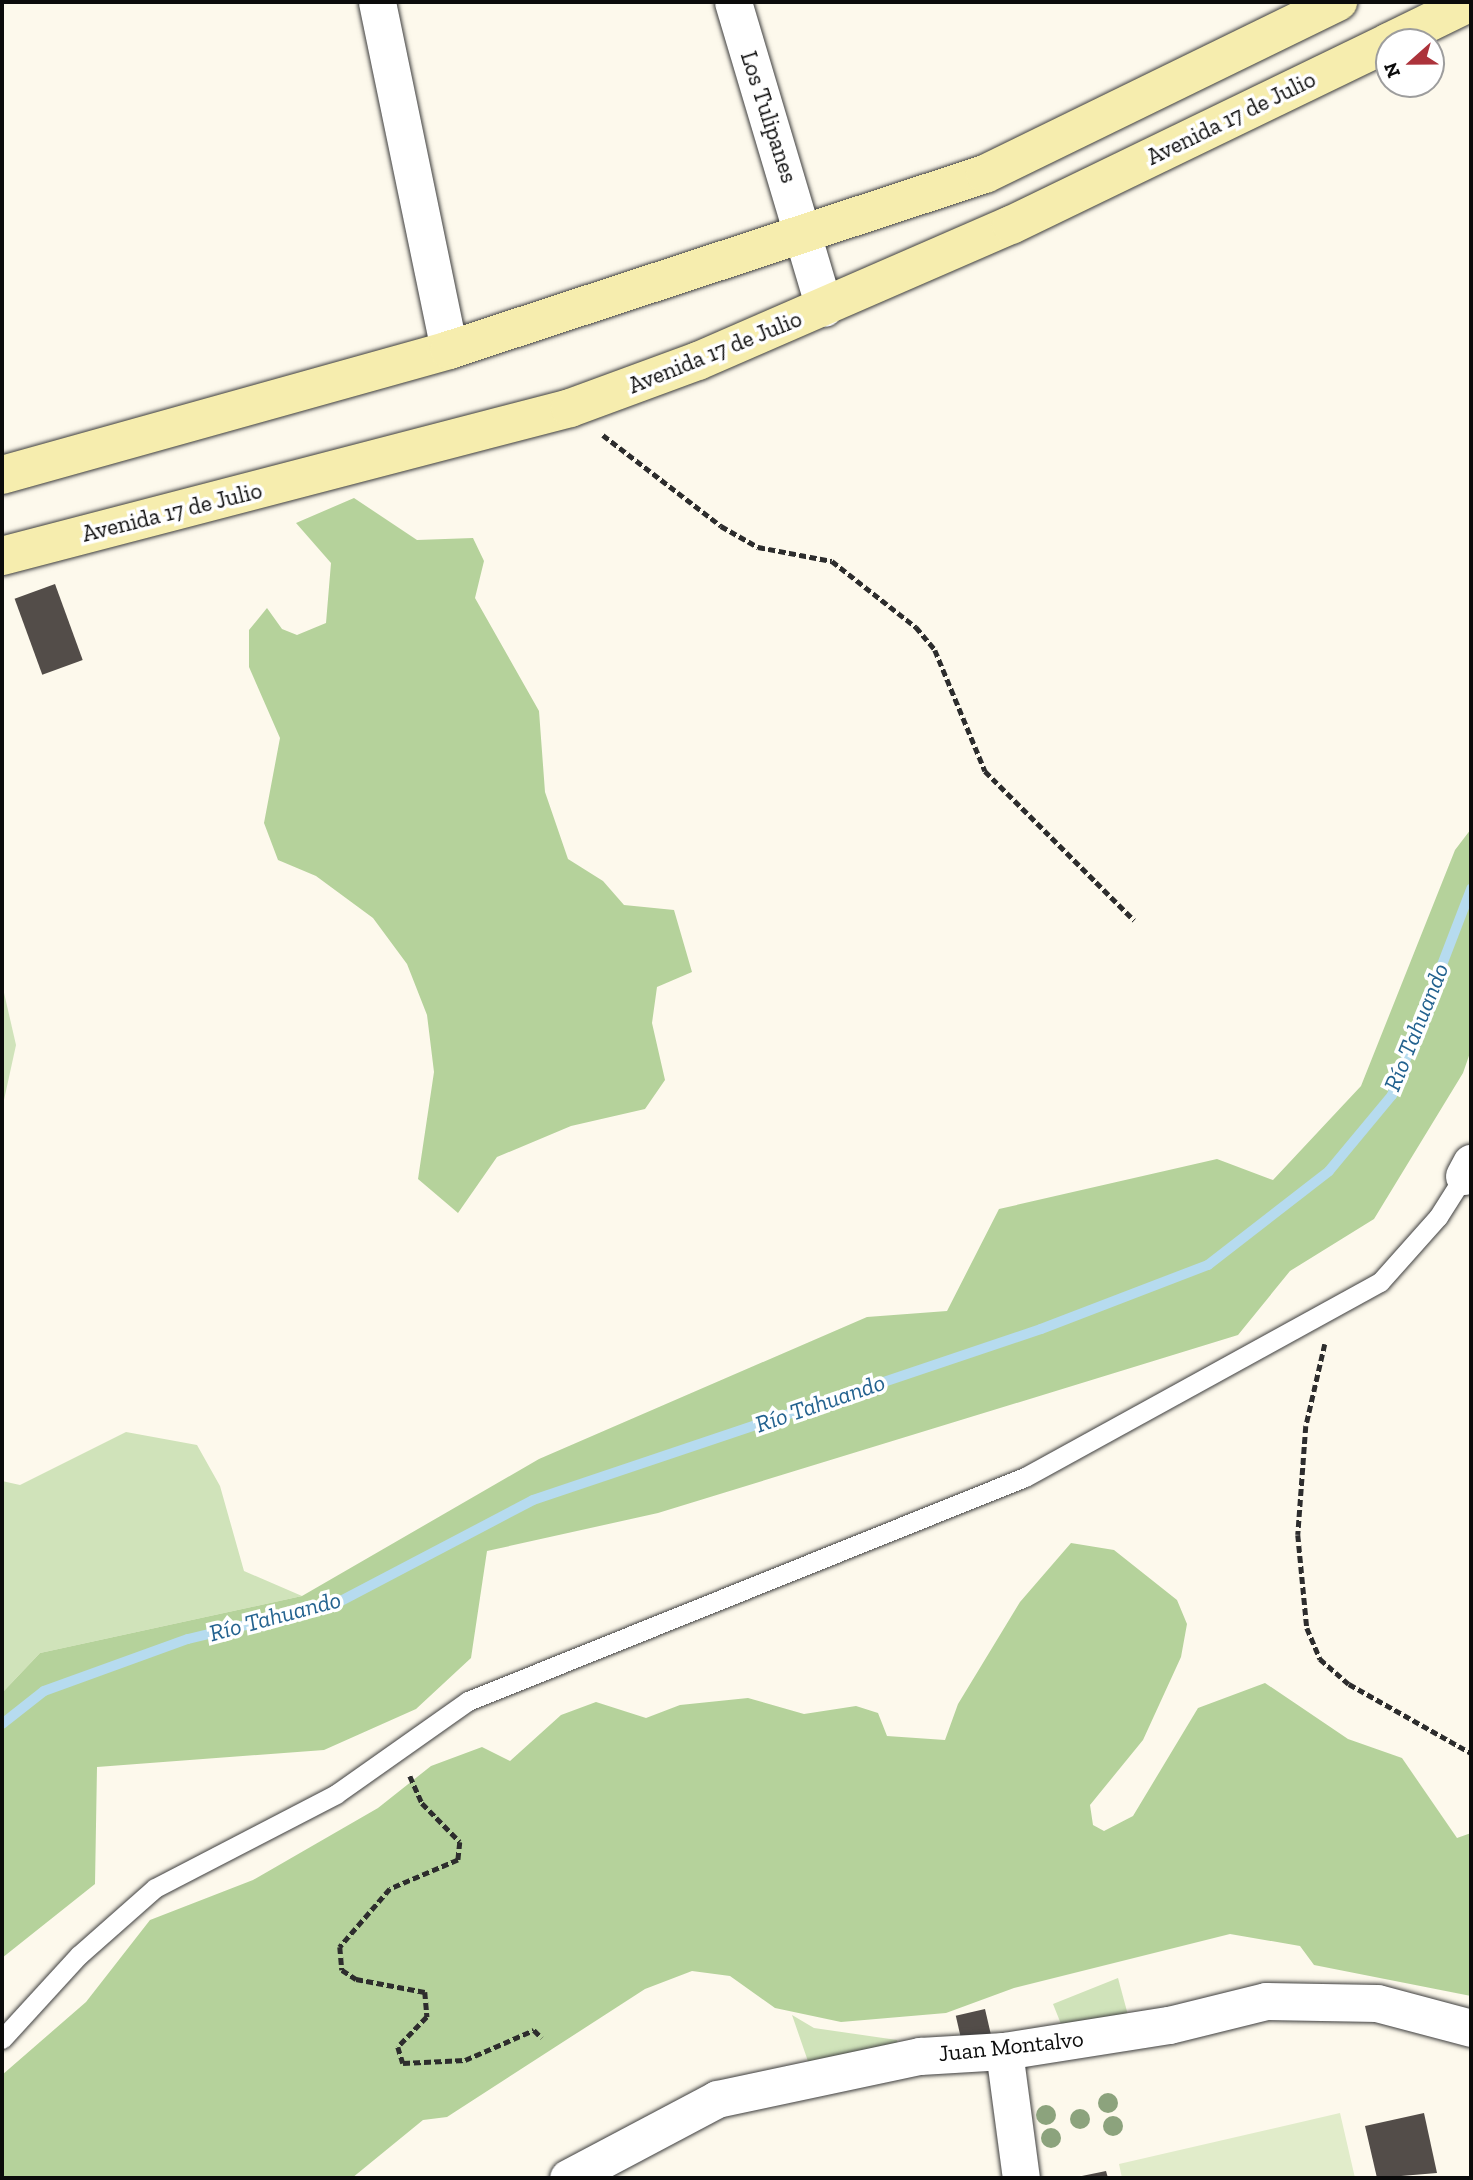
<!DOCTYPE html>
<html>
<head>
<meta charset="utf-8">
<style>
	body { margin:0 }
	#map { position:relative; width:1473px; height:2180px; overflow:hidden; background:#fdf9ec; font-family:"Zilla Slab",serif }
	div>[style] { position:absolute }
	.green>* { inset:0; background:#d0e3ba }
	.forest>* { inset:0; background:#b5d29b }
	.pitch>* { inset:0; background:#e1ecca }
	.stream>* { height:10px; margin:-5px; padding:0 5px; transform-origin:5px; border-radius:5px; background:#b6dbef }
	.building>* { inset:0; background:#534d49; transform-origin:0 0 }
	.path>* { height:4.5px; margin-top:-2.25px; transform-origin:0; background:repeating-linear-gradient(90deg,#2d2d2d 0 7px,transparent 0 10.5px) }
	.roads { filter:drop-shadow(0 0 2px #3e3e3e) drop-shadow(0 0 2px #3e3e3e) }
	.service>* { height:19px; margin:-9.5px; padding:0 9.5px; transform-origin:9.5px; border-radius:9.5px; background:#fff }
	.minor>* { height:37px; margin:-18.5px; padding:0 18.5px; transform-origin:18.5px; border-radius:18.5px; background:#fff }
	.secondary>* { height:38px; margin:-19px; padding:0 19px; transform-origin:19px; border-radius:19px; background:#f6edae }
	.trees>* { width:20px; height:20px; margin:-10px; border-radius:50%; background:#8ca37d }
	span { translate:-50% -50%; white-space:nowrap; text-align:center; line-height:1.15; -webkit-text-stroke:7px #fff; paint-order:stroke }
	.street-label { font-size:23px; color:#0b0b0b }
	.water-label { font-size:24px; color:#23628f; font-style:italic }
	.frame { position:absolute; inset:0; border:4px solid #0b0b0b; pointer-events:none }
	.north { position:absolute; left:1375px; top:28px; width:70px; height:70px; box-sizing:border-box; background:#fff; border:2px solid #9d9d9d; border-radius:50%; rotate:249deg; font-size:19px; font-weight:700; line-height:28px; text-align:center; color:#0b0b0b }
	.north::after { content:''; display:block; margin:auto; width:24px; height:32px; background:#ac333b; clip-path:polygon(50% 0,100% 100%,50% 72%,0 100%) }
</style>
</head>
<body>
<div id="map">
	<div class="green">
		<div style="clip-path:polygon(2px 984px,16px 1045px,2px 1109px)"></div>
		<div style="clip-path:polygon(126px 1432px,197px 1445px,220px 1486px,244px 1571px,302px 1596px,40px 1653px,2px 1693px,2px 1481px,20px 1485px)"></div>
		<div style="clip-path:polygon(1118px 1978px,1132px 2030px,1067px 2039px,1053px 2004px)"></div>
		<div style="clip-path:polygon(792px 2015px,814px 2028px,897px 2040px,899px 2048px,811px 2070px)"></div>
	</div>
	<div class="forest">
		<div style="clip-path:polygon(354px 498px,417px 540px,473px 538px,484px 561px,475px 598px,539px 711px,545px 792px,568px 859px,603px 881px,624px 905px,674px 910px,692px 972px,657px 987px,652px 1023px,665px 1080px,645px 1109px,571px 1126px,497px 1157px,458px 1213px,418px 1179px,434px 1072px,427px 1015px,407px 964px,373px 918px,316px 876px,278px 860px,264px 823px,280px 738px,249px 667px,249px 630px,267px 608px,282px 629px,297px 635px,326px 623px,331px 563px,296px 523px)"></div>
		<div style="clip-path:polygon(1471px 829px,1471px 1050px,1463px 1073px,1374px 1219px,1290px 1271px,1238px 1335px,658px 1513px,487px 1551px,471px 1658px,416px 1709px,324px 1750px,97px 1767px,95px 1884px,2px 1958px,2px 1693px,40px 1653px,302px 1596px,539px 1459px,867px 1317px,947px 1311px,999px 1209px,1217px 1159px,1273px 1180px,1361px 1086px,1455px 850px)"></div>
		<div style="clip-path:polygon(1071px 1543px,1114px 1550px,1177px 1600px,1187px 1624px,1181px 1657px,1143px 1740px,1090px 1805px,1093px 1825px,1104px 1831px,1133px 1816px,1198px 1708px,1265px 1683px,1348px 1739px,1402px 1758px,1457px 1838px,1471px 1833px,1471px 1996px,1314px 1965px,1300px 1946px,1230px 1934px,1014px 1988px,946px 2013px,841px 2022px,775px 2008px,730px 1976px,692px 1971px,645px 1989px,447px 2117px,423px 2120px,352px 2178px,2px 2178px,2px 2075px,86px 2002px,150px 1920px,253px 1880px,378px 1808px,431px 1766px,482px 1747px,510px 1761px,561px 1715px,596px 1702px,646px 1718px,680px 1705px,748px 1698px,804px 1714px,856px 1706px,878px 1713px,887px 1736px,945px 1740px,958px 1704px,1020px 1602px)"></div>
	</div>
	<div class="pitch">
		<div style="clip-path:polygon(1340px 2113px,1355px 2178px,1122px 2178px,1119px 2164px)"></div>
	</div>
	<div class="stream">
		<div style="left:2px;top:1724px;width:53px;rotate:-38.2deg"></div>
		<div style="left:44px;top:1691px;width:153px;rotate:-19.9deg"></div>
		<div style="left:188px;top:1639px;width:153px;rotate:-13.6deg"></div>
		<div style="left:337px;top:1603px;width:221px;rotate:-27.7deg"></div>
		<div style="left:533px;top:1500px;width:536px;rotate:-18.6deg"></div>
		<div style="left:1041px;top:1329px;width:179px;rotate:-21deg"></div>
		<div style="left:1208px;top:1265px;width:153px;rotate:-37.8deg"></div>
		<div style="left:1329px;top:1171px;width:99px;rotate:-50.3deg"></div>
		<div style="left:1392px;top:1095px;width:221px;rotate:-69deg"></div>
	</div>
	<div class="building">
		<div style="left:55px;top:584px;width:81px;height:43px;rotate:70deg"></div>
		<div style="left:985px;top:2009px;width:26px;height:30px;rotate:77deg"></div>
		<div style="clip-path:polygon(1424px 2113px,1437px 2173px,1377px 2178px,1365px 2126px)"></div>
		<div style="clip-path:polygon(1106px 2171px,1108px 2178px,1077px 2178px,1077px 2177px)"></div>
	</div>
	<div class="path">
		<div style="left:603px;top:435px;width:149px;rotate:37.6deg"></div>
		<div style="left:721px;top:526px;width:43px;rotate:29.6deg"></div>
		<div style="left:758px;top:547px;width:75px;rotate:10.7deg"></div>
		<div style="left:832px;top:561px;width:107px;rotate:38.2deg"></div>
		<div style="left:916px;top:627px;width:30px;rotate:50deg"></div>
		<div style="left:935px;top:650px;width:131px;rotate:67.5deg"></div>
		<div style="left:985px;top:771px;width:211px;rotate:45deg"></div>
		<div style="left:1325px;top:1344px;width:84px;rotate:103deg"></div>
		<div style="left:1306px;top:1426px;width:109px;rotate:94.2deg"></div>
		<div style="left:1298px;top:1535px;width:93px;rotate:84.5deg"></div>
		<div style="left:1307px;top:1628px;width:34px;rotate:67deg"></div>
		<div style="left:1320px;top:1659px;width:38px;rotate:41deg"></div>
		<div style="left:1349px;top:1684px;width:140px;rotate:29.5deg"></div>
		<div style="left:410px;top:1776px;width:30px;rotate:66deg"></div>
		<div style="left:422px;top:1803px;width:54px;rotate:45.7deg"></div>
		<div style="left:460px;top:1842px;width:18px;rotate:96deg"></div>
		<div style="left:458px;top:1860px;width:74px;rotate:156.9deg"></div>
		<div style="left:390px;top:1889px;width:77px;rotate:130.8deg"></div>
		<div style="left:340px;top:1947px;width:23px;rotate:85deg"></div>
		<div style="left:342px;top:1970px;width:17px;rotate:33deg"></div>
		<div style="left:356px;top:1979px;width:70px;rotate:10.7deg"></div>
		<div style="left:425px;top:1992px;width:25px;rotate:85deg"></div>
		<div style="left:427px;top:2017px;width:42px;rotate:134deg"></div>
		<div style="left:398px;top:2047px;width:17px;rotate:73deg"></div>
		<div style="left:403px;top:2063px;width:62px;rotate:-2.8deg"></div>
		<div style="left:465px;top:2060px;width:75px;rotate:-23.5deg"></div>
		<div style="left:534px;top:2030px;width:11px;rotate:45deg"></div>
	</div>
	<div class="roads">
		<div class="service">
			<div style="left:2px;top:2039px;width:114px;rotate:-47.5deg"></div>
			<div style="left:79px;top:1955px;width:101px;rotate:-41.4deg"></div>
			<div style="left:155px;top:1888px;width:204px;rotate:-27.4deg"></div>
			<div style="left:336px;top:1794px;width:161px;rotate:-35.2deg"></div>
			<div style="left:468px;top:1701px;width:600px;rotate:-21.91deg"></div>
			<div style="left:1025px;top:1477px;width:405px;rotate:-28.8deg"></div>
			<div style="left:1380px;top:1282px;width:87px;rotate:-48.3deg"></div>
			<div style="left:1438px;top:1217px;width:49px;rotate:-57.6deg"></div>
		</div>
		<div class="minor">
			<div style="left:377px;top:2px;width:355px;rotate:78.3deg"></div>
			<div style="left:733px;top:2px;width:319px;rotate:73.4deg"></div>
			<div style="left:1464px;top:1176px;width:15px;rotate:-62deg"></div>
			<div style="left:1004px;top:2051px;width:128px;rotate:82.4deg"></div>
			<div style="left:568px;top:2178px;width:169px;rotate:-27.9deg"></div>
			<div style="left:717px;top:2099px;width:208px;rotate:-12deg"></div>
			<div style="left:920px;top:2056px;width:84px;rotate:-3.4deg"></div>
			<div style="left:1004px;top:2051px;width:167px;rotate:-9deg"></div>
			<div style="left:1169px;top:2025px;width:100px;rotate:-13.9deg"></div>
			<div style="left:1266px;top:2001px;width:111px;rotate:1deg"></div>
			<div style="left:1377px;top:2003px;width:97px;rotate:14.9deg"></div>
		</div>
		<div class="secondary">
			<div style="left:1389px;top:42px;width:91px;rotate:-26deg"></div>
			<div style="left:2px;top:475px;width:464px;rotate:-15.6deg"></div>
			<div style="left:449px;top:350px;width:564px;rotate:-18.18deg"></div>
			<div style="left:985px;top:174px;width:393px;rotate:-26deg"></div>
			<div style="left:2px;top:556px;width:587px;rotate:-14.6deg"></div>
			<div style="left:570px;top:408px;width:136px;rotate:-20.2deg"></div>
			<div style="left:698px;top:361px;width:341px;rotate:-23.5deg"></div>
			<div style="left:1011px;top:225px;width:420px;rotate:-25.8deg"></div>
		</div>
	</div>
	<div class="trees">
		<div style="left:1108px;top:2103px"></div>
		<div style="left:1046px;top:2115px"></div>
		<div style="left:1080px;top:2119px"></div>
		<div style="left:1113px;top:2126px"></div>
		<div style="left:1051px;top:2138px"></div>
	</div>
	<div class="street-label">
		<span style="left:769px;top:117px;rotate:72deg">Los Tulipanes</span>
		<span style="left:1231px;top:118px;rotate:-26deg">Avenida 17 de Julio</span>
		<span style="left:715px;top:352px;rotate:-22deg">Avenida 17 de Julio</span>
		<span style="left:172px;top:512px;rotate:-14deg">Avenida 17 de Julio</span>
		<span style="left:1011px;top:2046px;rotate:-6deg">Juan Montalvo</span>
	</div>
	<div class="water-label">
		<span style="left:1416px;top:1027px;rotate:-68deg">Río Tahuando</span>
		<span style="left:820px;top:1403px;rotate:-19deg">Río Tahuando</span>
		<span style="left:275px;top:1616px;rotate:-15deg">Río Tahuando</span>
	</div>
	<div class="frame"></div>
	<div class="north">N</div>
</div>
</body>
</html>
